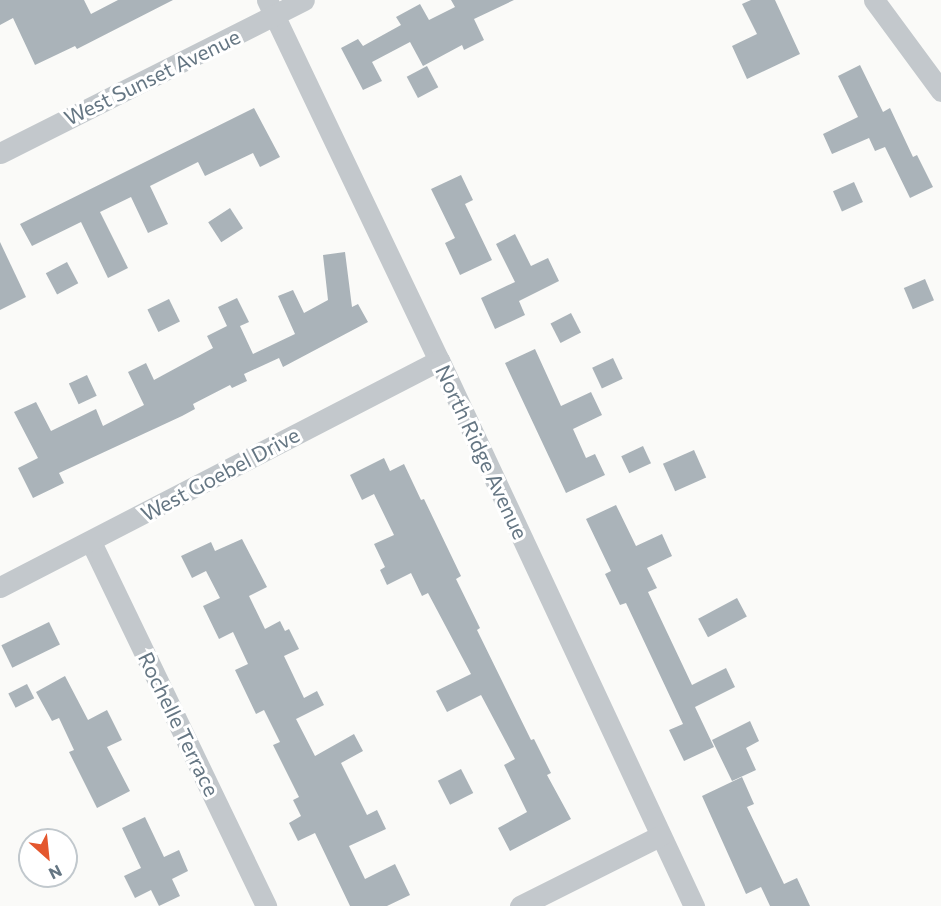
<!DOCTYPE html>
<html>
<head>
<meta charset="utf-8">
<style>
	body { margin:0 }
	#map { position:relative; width:941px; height:906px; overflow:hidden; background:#fafaf8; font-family:Commissioner,sans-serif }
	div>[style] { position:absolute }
	.building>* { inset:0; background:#aab3b9; transform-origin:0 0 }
	.street>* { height:21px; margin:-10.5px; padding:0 10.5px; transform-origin:10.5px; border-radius:10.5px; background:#c3c8cc }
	span { translate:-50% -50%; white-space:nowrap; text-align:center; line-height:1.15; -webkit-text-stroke:6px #fff; paint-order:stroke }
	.street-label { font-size:21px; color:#657683 }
	.north { position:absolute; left:18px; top:828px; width:60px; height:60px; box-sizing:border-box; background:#fff; border:2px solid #c1c8cd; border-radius:50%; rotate:153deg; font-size:16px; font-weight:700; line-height:24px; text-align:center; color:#657683 }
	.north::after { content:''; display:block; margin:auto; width:21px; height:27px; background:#e4572e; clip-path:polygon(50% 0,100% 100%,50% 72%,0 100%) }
</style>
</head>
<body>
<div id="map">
	<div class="building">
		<div style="clip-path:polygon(0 0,84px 0,91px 14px,118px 0,173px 0,77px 49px,75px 46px,35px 65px,13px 18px,0 25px)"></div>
		<div style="clip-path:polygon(451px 0,514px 0,474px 19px,484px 40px,464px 50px,462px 45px,423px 66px,410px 42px,372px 62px,382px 81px,363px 90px,341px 48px,358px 39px,363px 46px,401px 25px,396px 17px,420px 4px,429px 20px,455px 7px)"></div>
		<div style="clip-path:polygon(751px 0,775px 0,800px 54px,747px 79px,732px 46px,757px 34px,742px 4px)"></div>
		<div style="clip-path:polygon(860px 65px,883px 112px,890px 108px,913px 157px,917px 155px,933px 187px,910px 198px,885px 147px,875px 151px,869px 138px,832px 154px,823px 134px,858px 117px,838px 76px)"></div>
		<div style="left:427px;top:66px;width:24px;height:23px;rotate:62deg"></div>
		<div style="clip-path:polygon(254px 108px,280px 157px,260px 167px,253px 153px,205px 176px,198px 162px,150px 186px,168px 224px,148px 233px,131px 197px,100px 212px,128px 268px,108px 278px,81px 222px,32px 246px,20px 224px)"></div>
		<div style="clip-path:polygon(461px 175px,473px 200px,465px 204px,492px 260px,460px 275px,445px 243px,455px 238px,431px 189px)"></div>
		<div style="left:854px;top:182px;width:22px;height:23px;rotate:66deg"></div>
		<div style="left:230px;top:208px;width:24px;height:26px;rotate:57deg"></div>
		<div style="clip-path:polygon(515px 234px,531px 266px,548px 258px,559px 281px,519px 301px,525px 315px,495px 329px,481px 298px,515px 282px,496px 244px)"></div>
		<div style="clip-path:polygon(0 242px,26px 297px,0 310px)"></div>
		<div style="clip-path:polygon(345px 252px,352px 307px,358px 304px,368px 322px,283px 367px,279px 358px,244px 374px,247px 381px,232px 388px,230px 385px,193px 404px,195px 409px,182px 416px,59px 473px,64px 483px,33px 498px,18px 468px,38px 458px,14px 412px,36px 402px,51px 431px,96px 409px,103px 426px,144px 405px,128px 372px,146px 363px,154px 380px,213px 348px,207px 336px,227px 326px,218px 307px,237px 298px,249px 322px,240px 326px,253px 354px,295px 334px,278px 296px,293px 290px,304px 313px,328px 300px,323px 255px)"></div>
		<div style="left:67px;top:262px;width:24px;height:24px;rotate:62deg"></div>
		<div style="left:925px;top:279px;width:23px;height:23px;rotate:67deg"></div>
		<div style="left:169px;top:299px;width:25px;height:24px;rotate:64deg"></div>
		<div style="left:571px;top:313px;width:22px;height:23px;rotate:63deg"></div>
		<div style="clip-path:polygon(535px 349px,561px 406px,591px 392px,602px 415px,573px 429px,586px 458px,595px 454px,605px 475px,566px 493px,505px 363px)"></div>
		<div style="left:613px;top:358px;width:23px;height:23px;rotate:65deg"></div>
		<div style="left:87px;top:375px;width:23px;height:20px;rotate:65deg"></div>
		<div style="left:643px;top:446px;width:19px;height:24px;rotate:65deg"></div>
		<div style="left:694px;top:450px;width:30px;height:34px;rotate:66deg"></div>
		<div style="clip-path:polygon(384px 458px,390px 471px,404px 464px,421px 500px,424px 499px,461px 576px,456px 579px,480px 628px,477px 630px,531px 740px,534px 739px,551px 773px,547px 775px,571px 819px,510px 851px,498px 828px,527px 812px,504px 765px,515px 759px,481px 695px,447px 712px,436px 691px,471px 674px,428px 593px,422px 596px,411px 573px,387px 585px,380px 570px,385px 567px,374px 544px,394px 535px,374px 494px,362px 500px,350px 475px)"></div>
		<div style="clip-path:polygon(616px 505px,636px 546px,662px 534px,672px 556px,647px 568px,657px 588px,648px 592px,692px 685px,726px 668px,735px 687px,695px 707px,714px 747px,684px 761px,669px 730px,683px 724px,626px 603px,620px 605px,605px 574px,611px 571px,586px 519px)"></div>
		<div style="clip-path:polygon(242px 539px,267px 587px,249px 596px,265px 629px,280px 621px,285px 631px,289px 629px,299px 649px,284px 656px,304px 698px,317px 691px,324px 705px,296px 719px,315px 756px,354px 734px,363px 751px,341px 763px,367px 815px,377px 810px,386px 829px,349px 846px,365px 879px,395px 864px,410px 895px,387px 906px,350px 906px,315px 833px,298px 841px,289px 823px,301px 816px,293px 800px,299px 797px,273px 745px,280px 742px,264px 710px,256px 714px,235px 670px,248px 664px,233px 632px,219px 639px,203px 606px,220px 598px,206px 571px,192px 578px,181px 556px,211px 542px,215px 551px)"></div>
		<div style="left:737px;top:598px;width:21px;height:44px;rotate:62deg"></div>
		<div style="left:49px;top:622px;width:25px;height:53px;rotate:64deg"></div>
		<div style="clip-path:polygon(65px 676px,88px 720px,107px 710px,122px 740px,107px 747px,130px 791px,97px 808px,69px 752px,74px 750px,59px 718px,52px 721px,36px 692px)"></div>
		<div style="left:27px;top:684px;width:16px;height:21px;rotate:63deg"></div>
		<div style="clip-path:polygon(750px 721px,759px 741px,746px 748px,756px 770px,732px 781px,712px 740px)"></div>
		<div style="left:461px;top:769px;width:27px;height:26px;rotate:63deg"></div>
		<div style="clip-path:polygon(742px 777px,754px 804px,747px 807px,784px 884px,797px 878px,810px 906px,770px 906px,761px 887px,746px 894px,702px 796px)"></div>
		<div style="clip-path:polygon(145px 817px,164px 857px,179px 850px,188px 871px,172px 879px,180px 896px,159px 906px,151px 890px,135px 898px,124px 876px,141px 868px,122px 828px)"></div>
	</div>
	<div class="street">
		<div style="left:267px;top:0;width:399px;rotate:64.5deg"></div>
		<div style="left:439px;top:360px;width:603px;rotate:64.97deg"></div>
		<div style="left:874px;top:0;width:113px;rotate:53.6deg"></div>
		<div style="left:0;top:153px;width:340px;rotate:-26.7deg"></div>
		<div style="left:91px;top:542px;width:404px;rotate:64.3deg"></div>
		<div style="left:0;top:587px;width:494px;rotate:-27.3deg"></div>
		<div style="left:520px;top:906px;width:157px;rotate:-26.6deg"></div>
	</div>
	<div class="street-label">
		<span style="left:152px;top:77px;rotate:-26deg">West Sunset Avenue</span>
		<span style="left:482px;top:452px;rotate:65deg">North Ridge Avenue</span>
		<span style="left:220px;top:474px;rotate:-28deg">West Goebel Drive</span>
		<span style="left:179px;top:724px;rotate:64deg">Rochelle Terrace</span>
	</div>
	<div class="north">N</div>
</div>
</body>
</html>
